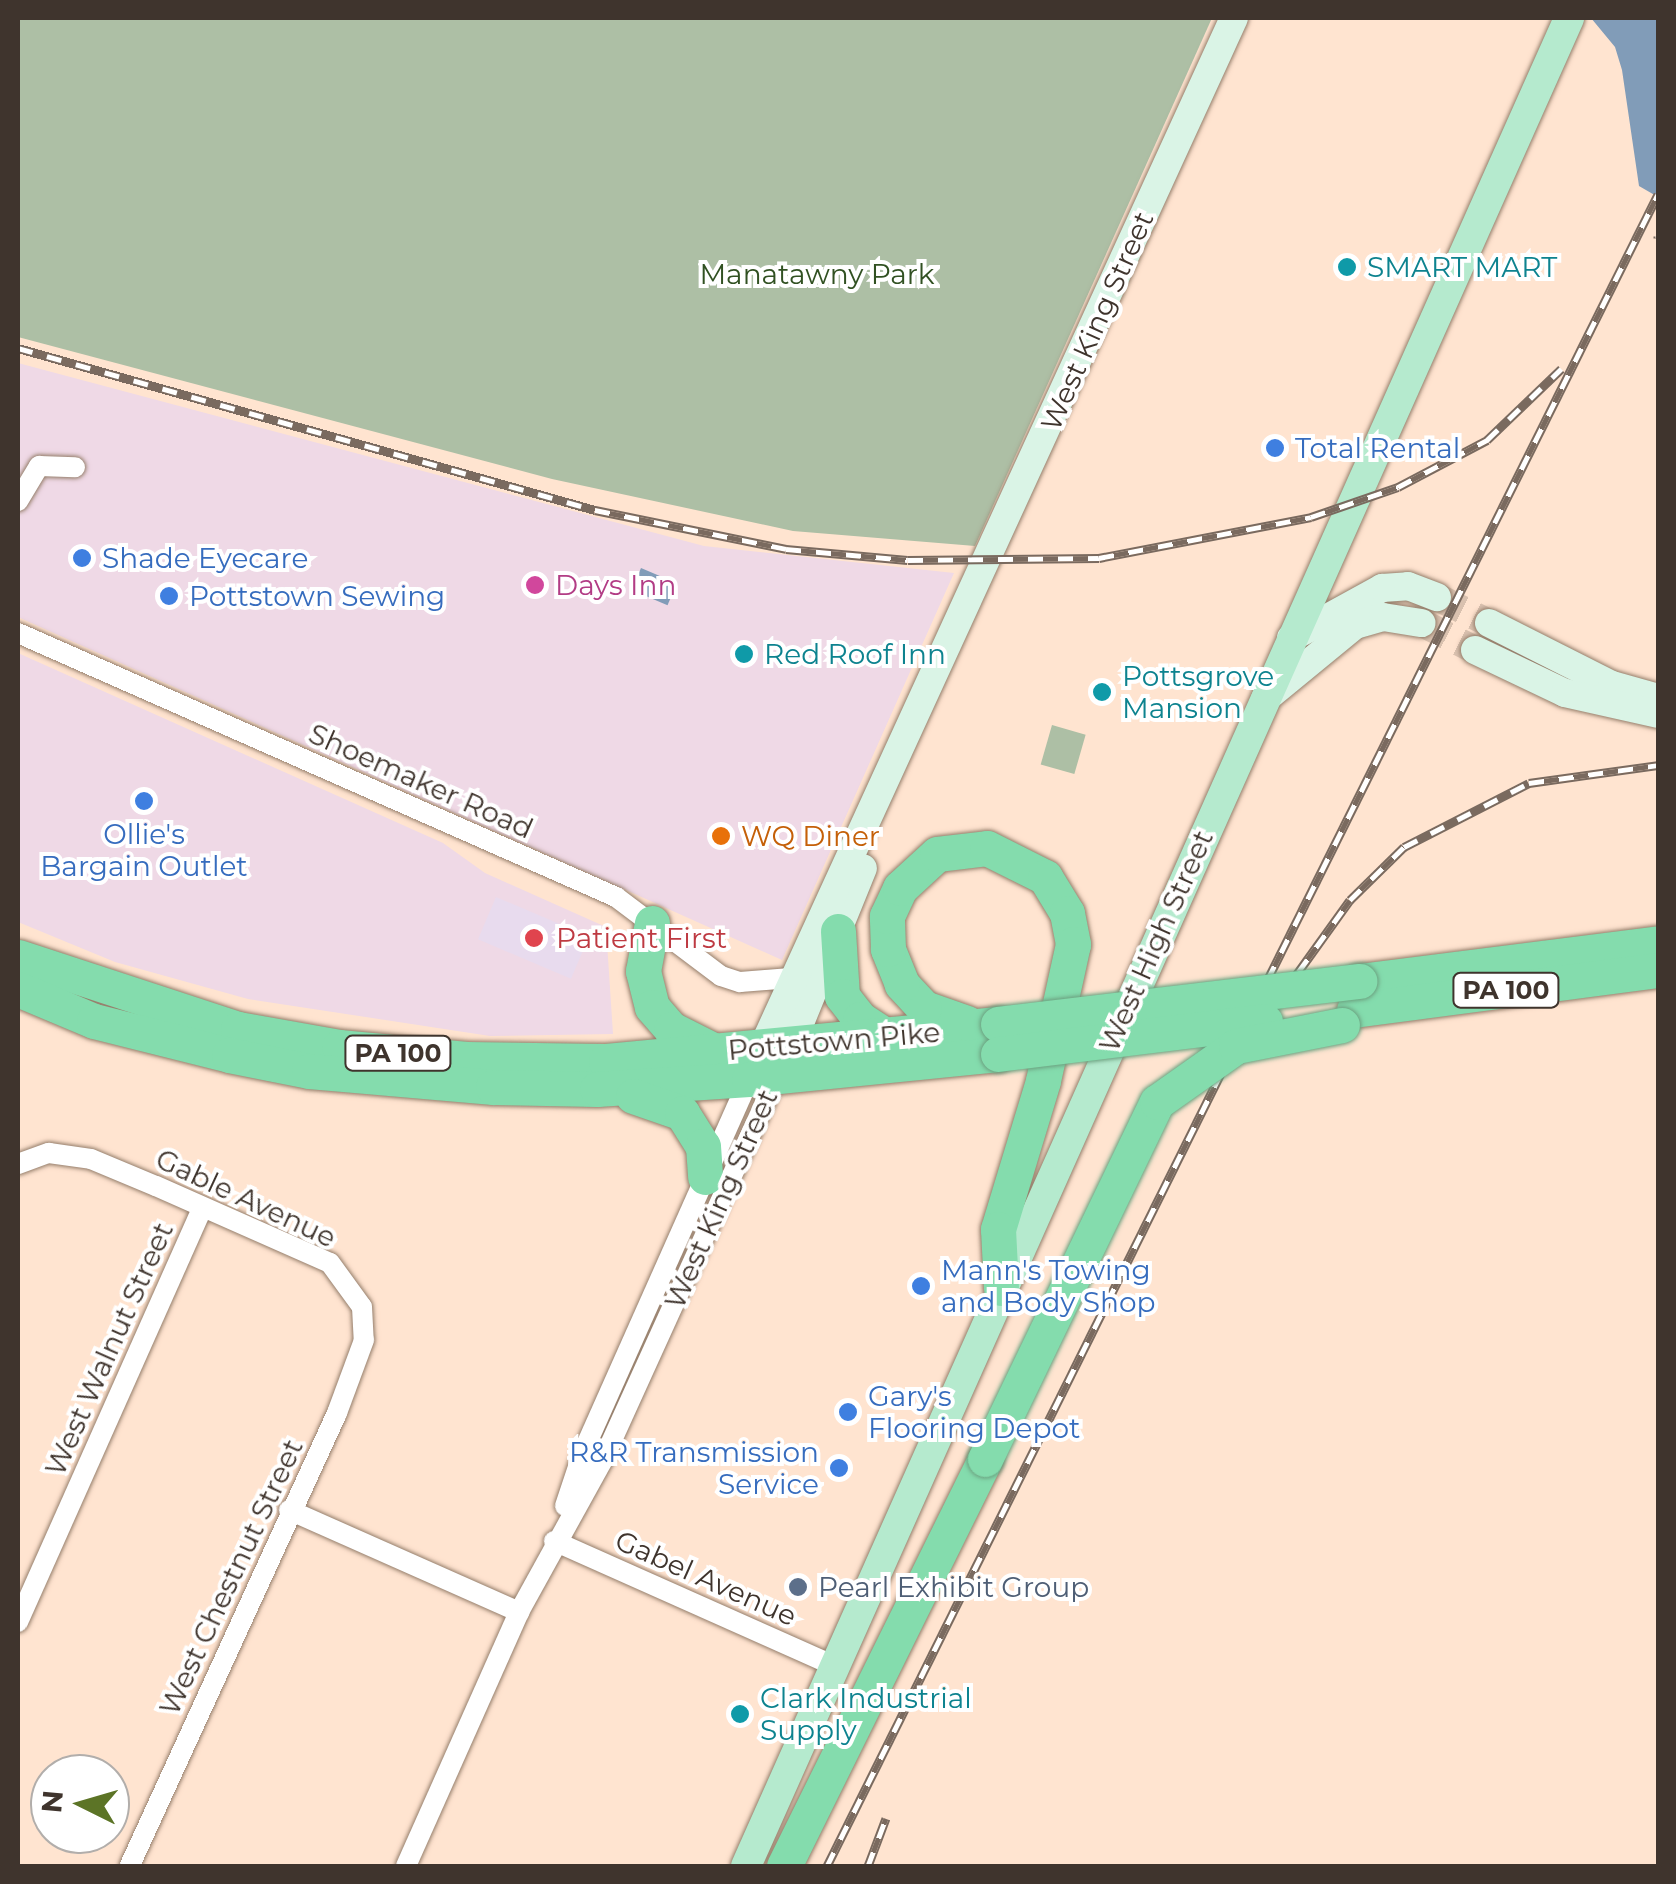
<!DOCTYPE html>
<html>
<head>
<meta charset="utf-8">
<style>
	body { margin:0 }
	#map { position:relative; width:1676px; height:1884px; overflow:hidden; background:#ffe4d0; font-family:Montserrat,sans-serif }
	div>[style] { position:absolute }
	.commercial>* { inset:0; background:#efd9e6 }
	.medical>* { inset:0; background:#e8dbee; transform-origin:0 0 }
	.green>* { inset:0; background:#adbfa5; transform-origin:0 0 }
	.water>* { inset:0; background:#819cb8; transform-origin:0 0 }
	.secondary-tunnel>* { height:28px; margin-top:-14px; transform-origin:0; background:repeating-linear-gradient(90deg,#d9c1af 0 28px,transparent 0 42px) }
	.roads { filter:drop-shadow(0 0 2px #957e6b) drop-shadow(0 0 2px #957e6b) }
	.street>* { height:20px; margin:-10px; padding:0 10px; transform-origin:10px; border-radius:10px; background:#fff }
	.secondary>* { height:28px; margin:-14px; padding:0 14px; transform-origin:14px; border-radius:14px; background:#daf4e6 }
	.primary>* { height:30px; margin:-15px; padding:0 15px; transform-origin:15px; border-radius:15px; background:#b5eace }
	.highway>* { height:35px; margin:-17.5px; padding:0 17.5px; transform-origin:17.5px; border-radius:17.5px; background:#84dcad }
	.rail>* { height:9px; margin-top:-4.5px; transform-origin:0; background:repeating-linear-gradient(90deg,#fff 0 15px,#7a6a5f 0 30px); box-sizing:border-box; border-block:2px solid #7a6a5f }
	.bridges { filter:drop-shadow(0 0 2px #6ca180) drop-shadow(0 0 2px #6ca180) }
	.highway-bridge>* { height:35px; margin:-17.5px; padding:0 17.5px; transform-origin:17.5px; border-radius:17.5px; background:#84dcad }
	.dots>* { width:28px; height:28px; translate:-50% -50%; box-sizing:border-box; border:5px solid #fff; border-radius:50% }
	span { translate:-50% -50%; white-space:nowrap; text-align:center; line-height:1.15; -webkit-text-stroke:8px #fff; paint-order:stroke }
	.shield-label span { padding:2px 8px; background:#fff; border:2px solid; border-radius:8px; -webkit-text-stroke-width:0 }
	.shield-label { font-size:25px; color:#3f342d; font-weight:700 }
	.culture-label { font-size:28px; color:#0d838f }
	.left { translate:0 -50%; text-align:left }
	.park-label { font-size:28px; color:#315122 }
	.street-label { font-size:28px; color:#3f342d }
	.shop-label { font-size:28px; color:#366cbe }
	.right { translate:-100% -50%; text-align:right }
	.hotel-label { font-size:28px; color:#b23c85 }
	.food-label { font-size:28px; color:#c56008 }
	.health-label { font-size:28px; color:#be3a42 }
	.service-label { font-size:28px; color:#4e5e75 }
	.frame { position:absolute; inset:0; border:20px solid #3f342d; pointer-events:none }
	.north { position:absolute; left:30px; top:1754px; width:100px; height:100px; box-sizing:border-box; background:#fff; border:2px solid #b2aeab; border-radius:50%; rotate:275deg; font-size:28px; font-weight:700; line-height:40px; text-align:center; color:#3f342d }
	.north::after { content:''; display:block; margin:auto; width:35px; height:45px; background:#5c7426; clip-path:polygon(50% 0,100% 100%,50% 72%,0 100%) }
</style>
</head>
<body>
<div id="map">
	<div class="commercial">
		<div style="clip-path:polygon(18px 363px,704px 546px,954px 573px,782px 960px,18px 617px)"></div>
		<div style="clip-path:polygon(18px 653px,443px 843px,485px 873px,606px 927px,613px 1034px,490px 1036px,248px 999px,115px 962px,18px 922px)"></div>
	</div>
	<div class="medical">
		<div style="left:496px;top:897px;width:101px;height:46px;rotate:23deg"></div>
	</div>
	<div class="green">
		<div style="clip-path:polygon(18px 18px,1212px 18px,975px 546px,793px 531px,552px 479px,18px 337px)"></div>
		<div style="left:1052px;top:725px;width:35px;height:41px;rotate:16deg"></div>
	</div>
	<div class="water">
		<div style="clip-path:polygon(1591px 18px,1658px 18px,1658px 197px,1639px 186px,1622px 70px,1615px 47px)"></div>
		<div style="left:641px;top:568px;width:39px;height:24px;rotate:23deg"></div>
	</div>
	<div class="secondary-tunnel">
		<div style="left:1437px;top:597px;width:58px;rotate:26.6deg"></div>
		<div style="left:1422px;top:623px;width:59px;rotate:27deg"></div>
	</div>
	<div class="roads">
		<div class="street">
			<div style="left:18px;top:501px;width:41px;rotate:-59deg"></div>
			<div style="left:39px;top:466px;width:36px;rotate:2deg"></div>
			<div style="left:18px;top:633px;width:654px;rotate:23.82deg"></div>
			<div style="left:616px;top:897px;width:131px;rotate:37deg"></div>
			<div style="left:721px;top:976px;width:20px;rotate:18deg"></div>
			<div style="left:740px;top:982px;width:51px;rotate:-4.5deg"></div>
			<div style="left:18px;top:1164px;width:33px;rotate:-20deg"></div>
			<div style="left:49px;top:1153px;width:42px;rotate:8.1deg"></div>
			<div style="left:91px;top:1159px;width:70px;rotate:22.6deg"></div>
			<div style="left:156px;top:1186px;width:190px;rotate:23.9deg"></div>
			<div style="left:330px;top:1263px;width:54px;rotate:54deg"></div>
			<div style="left:362px;top:1307px;width:33px;rotate:87deg"></div>
			<div style="left:364px;top:1340px;width:78px;rotate:110.3deg"></div>
			<div style="left:337px;top:1413px;width:498px;rotate:114.6deg"></div>
			<div style="left:565px;top:1506px;width:57px;rotate:-71.6deg"></div>
			<div style="left:583px;top:1452px;width:408px;rotate:-66deg"></div>
			<div style="left:289px;top:1510px;width:252px;rotate:23.9deg"></div>
			<div style="left:554px;top:1541px;width:308px;rotate:24deg"></div>
			<div style="left:18px;top:1622px;width:452px;rotate:-66deg"></div>
			<div style="left:406px;top:1866px;width:278px;rotate:-66deg"></div>
			<div style="left:519px;top:1612px;width:174px;rotate:-61.1deg"></div>
			<div style="left:603px;top:1460px;width:422px;rotate:-65.6deg"></div>
		</div>
		<div class="secondary">
			<div style="left:1489px;top:623px;width:138px;rotate:26.8deg"></div>
			<div style="left:1612px;top:685px;width:48px;rotate:15.8deg"></div>
			<div style="left:1291px;top:638px;width:104px;rotate:-28.8deg"></div>
			<div style="left:1382px;top:588px;width:26px;rotate:-4deg"></div>
			<div style="left:1408px;top:586px;width:31px;rotate:21deg"></div>
			<div style="left:1475px;top:650px;width:100px;rotate:25.5deg"></div>
			<div style="left:1565px;top:693px;width:95px;rotate:12.7deg"></div>
			<div style="left:1265px;top:699px;width:117px;rotate:-39.4deg"></div>
			<div style="left:1355px;top:625px;width:29px;rotate:-16deg"></div>
			<div style="left:1383px;top:617px;width:39px;rotate:9deg"></div>
			<div style="left:785px;top:1060px;width:207px;rotate:-67.9deg"></div>
			<div style="left:756px;top:1062px;width:1148px;rotate:-65.4deg"></div>
		</div>
		<div class="primary">
			<div style="left:746px;top:1866px;width:2023px;rotate:-65.99deg"></div>
		</div>
		<div class="highway">
			<div style="left:652px;top:923px;width:49px;rotate:100.6deg"></div>
			<div style="left:643px;top:971px;width:37px;rotate:76deg"></div>
			<div style="left:652px;top:1007px;width:29px;rotate:49deg"></div>
			<div style="left:671px;top:1029px;width:51px;rotate:26.6deg"></div>
			<div style="left:838px;top:931px;width:65px;rotate:86.5deg"></div>
			<div style="left:842px;top:996px;width:29px;rotate:52deg"></div>
			<div style="left:860px;top:1019px;width:33px;rotate:33deg"></div>
			<div style="left:18px;top:957px;width:231px;rotate:18.1deg"></div>
			<div style="left:238px;top:1029px;width:103px;rotate:10.1deg"></div>
			<div style="left:339px;top:1047px;width:128px;rotate:5.4deg"></div>
			<div style="left:466px;top:1059px;width:140px;rotate:0.8deg"></div>
			<div style="left:606px;top:1061px;width:394px;rotate:-5.4deg"></div>
			<div style="left:1359px;top:981px;width:301px;rotate:-7.2deg"></div>
			<div style="left:18px;top:989px;width:82px;rotate:22.8deg"></div>
			<div style="left:94px;top:1021px;width:139px;rotate:14.1deg"></div>
			<div style="left:229px;top:1055px;width:82px;rotate:11.3deg"></div>
			<div style="left:309px;top:1071px;width:185px;rotate:5deg"></div>
			<div style="left:493px;top:1087px;width:104px;rotate:1.1deg"></div>
			<div style="left:597px;top:1089px;width:152px;rotate:-3.8deg"></div>
			<div style="left:749px;top:1079px;width:250px;rotate:-5.7deg"></div>
			<div style="left:1354px;top:1010px;width:307px;rotate:-7.5deg"></div>
			<div style="left:967px;top:1023px;width:46px;rotate:-160.8deg"></div>
			<div style="left:924px;top:1008px;width:33px;rotate:-133deg"></div>
			<div style="left:902px;top:984px;width:38px;rotate:-112deg"></div>
			<div style="left:888px;top:949px;width:33px;rotate:-92deg"></div>
			<div style="left:887px;top:916px;width:31px;rotate:-65deg"></div>
			<div style="left:900px;top:888px;width:50px;rotate:-42.6deg"></div>
			<div style="left:937px;top:854px;width:50px;rotate:-6.8deg"></div>
			<div style="left:987px;top:848px;width:65px;rotate:26.6deg"></div>
			<div style="left:1045px;top:877px;width:42px;rotate:58.6deg"></div>
			<div style="left:1067px;top:913px;width:32px;rotate:79deg"></div>
			<div style="left:1073px;top:944px;width:140px;rotate:102.4deg"></div>
			<div style="left:1043px;top:1081px;width:155px;rotate:106.9deg"></div>
			<div style="left:998px;top:1229px;width:59px;rotate:87.1deg"></div>
			<div style="left:633px;top:1096px;width:52px;rotate:19.1deg"></div>
			<div style="left:682px;top:1113px;width:39px;rotate:58deg"></div>
			<div style="left:703px;top:1146px;width:31px;rotate:86deg"></div>
			<div style="left:784px;top:1866px;width:454px;rotate:-63.7deg"></div>
		</div>
	</div>
	<div class="rail">
		<div style="left:1658px;top:238px;width:2px;rotate:-90deg"></div>
		<div style="left:18px;top:348px;width:599px;rotate:15.68deg"></div>
		<div style="left:595px;top:510px;width:195px;rotate:11.5deg"></div>
		<div style="left:786px;top:549px;width:122px;rotate:5.2deg"></div>
		<div style="left:908px;top:560px;width:191px;rotate:-0.6deg"></div>
		<div style="left:1099px;top:558px;width:216px;rotate:-10.9deg"></div>
		<div style="left:1311px;top:517px;width:92px;rotate:-19deg"></div>
		<div style="left:1398px;top:487px;width:101px;rotate:-27.8deg"></div>
		<div style="left:1487px;top:440px;width:103px;rotate:-43.8deg"></div>
		<div style="left:1281px;top:996px;width:118px;rotate:-54.3deg"></div>
		<div style="left:1350px;top:900px;width:76px;rotate:-44.5deg"></div>
		<div style="left:1404px;top:847px;width:140px;rotate:-27.1deg"></div>
		<div style="left:1529px;top:783px;width:130px;rotate:-7.9deg"></div>
		<div style="left:827px;top:1866px;width:1867px;rotate:-63.57deg"></div>
		<div style="left:868px;top:1866px;width:51px;rotate:-69.4deg"></div>
	</div>
	<div class="bridges">
		<div class="highway-bridge">
			<div style="left:998px;top:1024px;width:364px;rotate:-6.8deg"></div>
			<div style="left:998px;top:1054px;width:269px;rotate:-7deg"></div>
			<div style="left:985px;top:1459px;width:396px;rotate:-64.3deg"></div>
			<div style="left:1157px;top:1102px;width:97px;rotate:-35.3deg"></div>
			<div style="left:1236px;top:1046px;width:108px;rotate:-11.2deg"></div>
		</div>
	</div>
	<div class="dots">
		<div style="left:1347px;top:267px;background:#0f9aa8"></div>
		<div style="left:1275px;top:448px;background:#3f7fe0"></div>
		<div style="left:82px;top:558px;background:#3f7fe0"></div>
		<div style="left:535px;top:585px;background:#d1479c"></div>
		<div style="left:169px;top:596px;background:#3f7fe0"></div>
		<div style="left:744px;top:654px;background:#0f9aa8"></div>
		<div style="left:1102px;top:692px;background:#0f9aa8"></div>
		<div style="left:144px;top:801px;background:#3f7fe0"></div>
		<div style="left:721px;top:836px;background:#e8710a"></div>
		<div style="left:534px;top:938px;background:#e0444e"></div>
		<div style="left:921px;top:1286px;background:#3f7fe0"></div>
		<div style="left:848px;top:1412px;background:#3f7fe0"></div>
		<div style="left:839px;top:1468px;background:#3f7fe0"></div>
		<div style="left:798px;top:1587px;background:#5c6f8a"></div>
		<div style="left:740px;top:1714px;background:#0f9aa8"></div>
	</div>
	<div class="shield-label">
		<span style="left:1506px;top:990px">PA 100</span>
		<span style="left:398px;top:1053px">PA 100</span>
	</div>
	<div class="culture-label">
		<span class="left" style="left:1367px;top:267px">SMART MART</span>
		<span class="left" style="left:764px;top:654px">Red Roof Inn</span>
		<span class="left" style="left:1122px;top:692px">Pottsgrove<br>Mansion</span>
		<span class="left" style="left:760px;top:1714px">Clark Industrial<br>Supply</span>
	</div>
	<div class="park-label">
		<span style="left:817px;top:274px">Manatawny Park</span>
	</div>
	<div class="street-label">
		<span style="left:1097px;top:321px;rotate:-66deg">West King Street</span>
		<span style="left:421px;top:781px;rotate:24deg">Shoemaker Road</span>
		<span style="left:1156px;top:941px;rotate:-66deg">West High Street</span>
		<span style="left:834px;top:1041px;rotate:-5deg">Pottstown Pike</span>
		<span style="left:246px;top:1198px;rotate:25deg">Gable Avenue</span>
		<span style="left:721px;top:1199px;rotate:-66deg">West King Street</span>
		<span style="left:109px;top:1349px;rotate:-66deg">West Walnut Street</span>
		<span style="left:231px;top:1577px;rotate:-65deg">West Chestnut Street</span>
		<span style="left:706px;top:1578px;rotate:24deg">Gabel Avenue</span>
	</div>
	<div class="shop-label">
		<span class="left" style="left:1295px;top:448px">Total Rental</span>
		<span class="left" style="left:102px;top:558px">Shade Eyecare</span>
		<span class="left" style="left:189px;top:596px">Pottstown Sewing</span>
		<span style="left:144px;top:850px">Ollie's<br>Bargain Outlet</span>
		<span class="left" style="left:941px;top:1286px">Mann's Towing<br>and Body Shop</span>
		<span class="left" style="left:868px;top:1412px">Gary's<br>Flooring Depot</span>
		<span class="right" style="left:819px;top:1468px">R&amp;R Transmission<br>Service</span>
	</div>
	<div class="hotel-label">
		<span class="left" style="left:555px;top:585px">Days Inn</span>
	</div>
	<div class="food-label">
		<span class="left" style="left:741px;top:836px">WQ Diner</span>
	</div>
	<div class="health-label">
		<span class="left" style="left:556px;top:938px">Patient First</span>
	</div>
	<div class="service-label">
		<span class="left" style="left:818px;top:1587px">Pearl Exhibit Group</span>
	</div>
	<div class="frame"></div>
	<div class="north">N</div>
</div>
</body>
</html>
